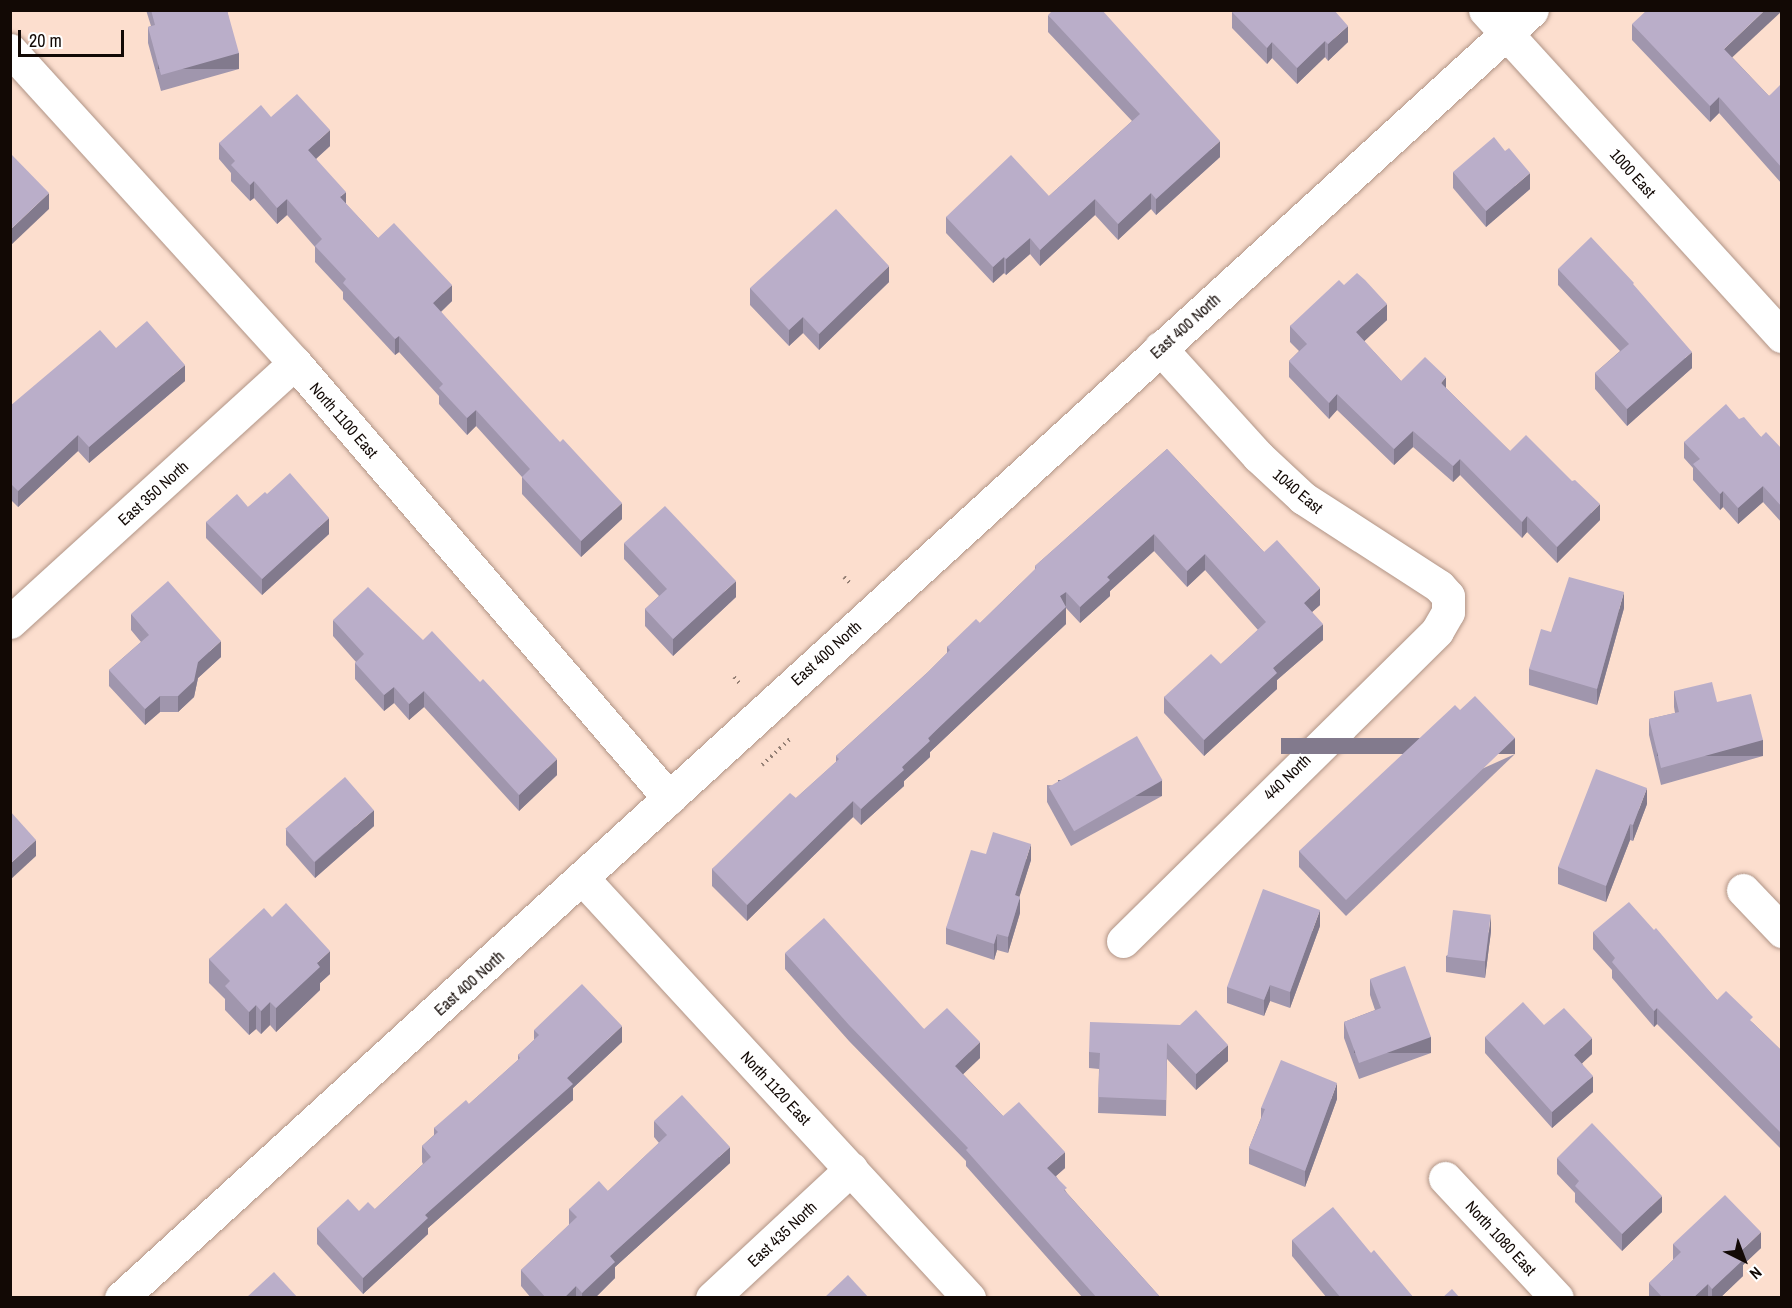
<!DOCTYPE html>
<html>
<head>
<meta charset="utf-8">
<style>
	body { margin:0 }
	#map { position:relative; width:1792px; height:1308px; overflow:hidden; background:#fcdece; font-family:"Archivo Narrow",sans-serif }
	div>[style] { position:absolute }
	.path>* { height:4px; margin-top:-2px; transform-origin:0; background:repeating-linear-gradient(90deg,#937f74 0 1.5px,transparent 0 6px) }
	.roads { filter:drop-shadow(0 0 2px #b09486) drop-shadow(0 0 2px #b09486) }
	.minor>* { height:33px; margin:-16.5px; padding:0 16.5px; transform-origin:16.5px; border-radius:16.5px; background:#fff }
	.tertiary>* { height:33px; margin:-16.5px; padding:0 16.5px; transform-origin:16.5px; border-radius:16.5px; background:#fff }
	.wall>* { inset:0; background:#a096ad }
	.shaded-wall>* { inset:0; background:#827a8d; transform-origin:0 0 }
	.building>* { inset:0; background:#baaec9; transform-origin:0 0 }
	span { translate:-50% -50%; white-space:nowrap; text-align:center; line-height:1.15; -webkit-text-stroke:4.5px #fff; paint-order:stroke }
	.street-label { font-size:16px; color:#120905 }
	.frame { position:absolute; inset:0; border:12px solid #120905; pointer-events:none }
	.north { position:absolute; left:1714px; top:1230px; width:60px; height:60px; -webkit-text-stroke:4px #fff; paint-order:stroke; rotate:138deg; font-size:16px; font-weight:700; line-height:24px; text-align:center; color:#120905 }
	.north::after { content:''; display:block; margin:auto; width:21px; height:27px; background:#120905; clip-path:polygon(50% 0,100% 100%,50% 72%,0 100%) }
	.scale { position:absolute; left:18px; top:30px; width:106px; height:27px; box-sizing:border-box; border:3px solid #120905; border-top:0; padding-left:8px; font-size:18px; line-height:21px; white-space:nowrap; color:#120905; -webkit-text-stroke:4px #fff; paint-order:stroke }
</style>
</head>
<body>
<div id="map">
	<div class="path">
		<div style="left:844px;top:577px;width:10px;rotate:45deg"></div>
		<div style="left:734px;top:677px;width:11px;rotate:49deg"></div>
		<div style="left:762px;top:765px;width:40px;rotate:-43deg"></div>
	</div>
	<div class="roads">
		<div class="minor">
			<div style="left:10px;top:50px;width:423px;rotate:47.7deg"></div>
			<div style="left:295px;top:363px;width:574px;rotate:49.31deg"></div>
			<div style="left:10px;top:622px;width:385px;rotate:-42.3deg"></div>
			<div style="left:583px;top:879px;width:570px;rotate:47.35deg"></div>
			<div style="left:1743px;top:890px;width:57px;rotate:46.4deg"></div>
			<div style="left:1123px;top:941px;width:441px;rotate:-44.6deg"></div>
			<div style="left:1437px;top:631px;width:22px;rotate:-60deg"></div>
			<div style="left:1448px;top:612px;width:16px;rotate:-90deg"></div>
			<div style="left:1448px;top:596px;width:13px;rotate:-132deg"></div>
			<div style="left:1439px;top:586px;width:162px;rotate:-147.1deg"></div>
			<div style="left:1303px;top:498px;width:62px;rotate:-137deg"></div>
			<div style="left:1258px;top:456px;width:146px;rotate:-132.2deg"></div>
			<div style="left:1445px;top:1178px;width:164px;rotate:47deg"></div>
			<div style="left:712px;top:1298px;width:190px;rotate:-42.9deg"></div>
		</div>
		<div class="tertiary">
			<div style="left:1485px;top:10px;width:441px;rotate:47.7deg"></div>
			<div style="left:121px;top:1298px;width:1910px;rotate:-42.39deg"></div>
		</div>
	</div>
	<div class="wall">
		<div style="clip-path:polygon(146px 10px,227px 10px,239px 69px,161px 91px,148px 43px,148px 27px,151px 26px)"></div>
		<div style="clip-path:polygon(1232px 12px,1348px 42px,1328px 61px,1325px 57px,1297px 84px,1272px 58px,1267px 64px,1232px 28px)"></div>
		<div style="clip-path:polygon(1048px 15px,1220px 157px,1156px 215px,1151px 209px,1118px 240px,1095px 215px,1040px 266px,1030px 254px,1006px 275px,1004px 273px,993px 283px,946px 233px,946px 217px,1049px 196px,1132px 121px,1048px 32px)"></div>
		<div style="clip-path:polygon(1632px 24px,1732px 57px,1769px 96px,1782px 87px,1782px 184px,1719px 113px,1710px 122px,1632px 40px)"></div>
		<div style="clip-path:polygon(271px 117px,330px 146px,316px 159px,346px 204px,378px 238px,452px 301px,441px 312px,622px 519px,581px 557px,522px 494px,522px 477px,476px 426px,467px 435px,439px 404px,439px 396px,399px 352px,395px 355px,343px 299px,343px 292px,315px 262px,315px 247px,287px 215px,277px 224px,254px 198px,250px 201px,231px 181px,231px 173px,219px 159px,219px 143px)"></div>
		<div style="clip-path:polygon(1453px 172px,1530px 189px,1486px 227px,1453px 188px)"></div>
		<div style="clip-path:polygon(1558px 269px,1634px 286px,1692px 368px,1627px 426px,1595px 389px,1595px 373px,1620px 351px,1558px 285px)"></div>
		<div style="clip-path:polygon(889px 282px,819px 350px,803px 333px,789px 346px,750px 305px,750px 288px)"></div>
		<div style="clip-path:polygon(1344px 285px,1387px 320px,1364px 341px,1401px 381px,1446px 388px,1510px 451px,1600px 520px,1557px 563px,1527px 532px,1522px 538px,1460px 475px,1453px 482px,1413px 447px,1394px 465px,1337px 410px,1329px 419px,1289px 377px,1289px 361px,1299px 351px,1290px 342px,1290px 326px)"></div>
		<div style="clip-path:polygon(116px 348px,185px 381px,89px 463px,78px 451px,18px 507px,10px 499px,10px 406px)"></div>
		<div style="clip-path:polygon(1739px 419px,1761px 437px,1782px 449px,1782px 523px,1763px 502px,1738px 524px,1723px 507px,1720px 510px,1693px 480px,1693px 468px,1684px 458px,1684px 442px)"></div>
		<div style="clip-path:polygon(1167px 449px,1264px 552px,1320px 605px,1312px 612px,1323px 640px,1277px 680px,1277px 689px,1204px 756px,1164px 713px,1164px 697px,1221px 664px,1258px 630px,1205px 570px,1187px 587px,1154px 551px,1110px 591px,1110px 596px,1080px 623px,1066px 608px,1066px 624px,930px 752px,930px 757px,904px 781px,904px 786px,861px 825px,853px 817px,747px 921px,712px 886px,712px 869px,796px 798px,836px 762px,836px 756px,928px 672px,947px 653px,947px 647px,980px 623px,1020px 584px,1035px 570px,1035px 566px)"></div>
		<div style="clip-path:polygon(267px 494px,329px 534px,262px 595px,206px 538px,206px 522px,248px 507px)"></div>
		<div style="clip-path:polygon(624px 543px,736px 597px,673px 656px,645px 626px,645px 609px,659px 596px,624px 559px)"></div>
		<div style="clip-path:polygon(1624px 608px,1597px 705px,1529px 685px,1529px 669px,1551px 632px)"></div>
		<div style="clip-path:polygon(131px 614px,221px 657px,198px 678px,194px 697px,178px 712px,160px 712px,145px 725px,109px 686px,109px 670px,141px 642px,131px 630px)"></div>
		<div style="clip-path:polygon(333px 620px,557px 775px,519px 811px,424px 707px,409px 720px,394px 703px,384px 711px,355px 679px,355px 663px,356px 662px,333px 636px)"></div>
		<div style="clip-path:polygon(1674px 691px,1717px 702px,1763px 756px,1661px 785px,1649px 735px,1649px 719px,1675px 713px,1674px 707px)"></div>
		<div style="clip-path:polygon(1515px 754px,1346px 916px,1299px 867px,1299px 851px)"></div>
		<div style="clip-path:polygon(1047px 785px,1162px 796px,1071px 846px,1047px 802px)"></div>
		<div style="clip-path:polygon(1647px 804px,1633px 841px,1630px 840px,1606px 902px,1558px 884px,1558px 867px)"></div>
		<div style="clip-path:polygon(374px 826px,315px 878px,286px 845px,286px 829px)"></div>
		<div style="clip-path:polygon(986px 854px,1031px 860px,1019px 897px,1020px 913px,1008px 953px,997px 950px,994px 960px,946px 944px,946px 928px)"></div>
		<div style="clip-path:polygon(272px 917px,330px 974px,320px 983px,320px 990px,276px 1032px,270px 1025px,261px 1034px,256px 1029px,249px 1035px,225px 1010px,225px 999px,209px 983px,209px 959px)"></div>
		<div style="clip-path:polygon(1320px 926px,1290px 1008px,1270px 1001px,1264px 1016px,1227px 1003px,1227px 987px)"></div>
		<div style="clip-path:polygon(1654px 930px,1717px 1000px,1753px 1023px,1782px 1051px,1782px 1150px,1657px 1024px,1654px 1027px,1612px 978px,1612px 970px,1593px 949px,1593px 932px)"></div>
		<div style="clip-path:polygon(1491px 931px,1485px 978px,1446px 972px,1446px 956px)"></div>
		<div style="clip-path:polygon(785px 953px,924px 1029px,980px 1058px,963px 1074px,1003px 1116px,1065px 1168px,1056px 1176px,1067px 1193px,1161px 1298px,1083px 1298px,966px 1166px,966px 1161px,849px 1041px,785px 969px)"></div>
		<div style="clip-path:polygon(1370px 979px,1431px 1053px,1359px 1079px,1344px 1038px,1344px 1022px,1375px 1010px,1370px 995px)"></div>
		<div style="clip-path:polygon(1180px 1025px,1228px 1061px,1196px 1090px,1167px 1059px,1166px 1116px,1098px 1113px,1099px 1069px,1089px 1068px,1089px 1052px)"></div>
		<div style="clip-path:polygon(1544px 1025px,1592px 1054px,1582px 1063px,1593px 1092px,1552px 1128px,1485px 1053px,1485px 1037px)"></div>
		<div style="clip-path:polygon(534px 1030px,622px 1042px,573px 1088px,573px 1100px,428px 1228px,428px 1234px,363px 1294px,317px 1244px,317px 1228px,359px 1211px,375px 1209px,423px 1164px,422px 1162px,422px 1146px,434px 1135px,434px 1128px,469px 1104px,518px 1060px,518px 1055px,534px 1040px)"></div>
		<div style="clip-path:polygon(1337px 1099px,1305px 1187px,1249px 1164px,1249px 1148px,1261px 1118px,1261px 1108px)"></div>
		<div style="clip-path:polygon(654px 1121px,730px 1163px,615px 1267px,615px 1278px,595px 1298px,531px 1298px,521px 1286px,521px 1270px,569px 1225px,569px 1209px,608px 1191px,659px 1143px,654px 1137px)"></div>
		<div style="clip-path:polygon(1557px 1158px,1662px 1212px,1622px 1251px,1575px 1202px,1575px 1193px,1557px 1174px)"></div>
		<div style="clip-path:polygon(1292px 1240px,1371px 1253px,1414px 1298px,1327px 1298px,1292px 1256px)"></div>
		<div style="clip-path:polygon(1673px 1244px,1761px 1248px,1743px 1265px,1743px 1276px,1720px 1298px,1649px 1298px,1649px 1283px,1673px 1260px)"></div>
	</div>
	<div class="shaded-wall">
		<div style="clip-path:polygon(1765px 10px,1782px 11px,1724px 65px,1724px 49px)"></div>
		<div style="clip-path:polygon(1348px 26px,1348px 42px,1328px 61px,1328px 44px)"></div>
		<div style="clip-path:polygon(1325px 41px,1325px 57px,1297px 84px,1297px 68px)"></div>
		<div style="clip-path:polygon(1272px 42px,1272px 58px,1267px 64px,1267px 48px)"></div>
		<div style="left:239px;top:53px;width:16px;height:81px;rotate:90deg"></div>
		<div style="clip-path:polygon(1719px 97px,1719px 113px,1710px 122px,1710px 106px)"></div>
		<div style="clip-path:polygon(330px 130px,330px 146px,308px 166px,308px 150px)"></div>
		<div style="clip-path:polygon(1220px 141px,1220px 157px,1156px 215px,1156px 199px)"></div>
		<div style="clip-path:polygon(1530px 173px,1530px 189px,1486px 227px,1486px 211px)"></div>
		<div style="clip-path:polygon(254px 181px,254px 198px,250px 201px,250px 185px)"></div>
		<div style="clip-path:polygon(346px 192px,346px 208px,340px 197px)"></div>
		<div style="clip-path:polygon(49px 193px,49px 209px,10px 246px,10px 230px)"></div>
		<div style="clip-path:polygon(1151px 193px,1151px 209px,1118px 240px,1118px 224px)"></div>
		<div style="clip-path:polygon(287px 199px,287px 215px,277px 224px,277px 208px)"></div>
		<div style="clip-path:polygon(1095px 199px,1095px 215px,1040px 266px,1040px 250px)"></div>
		<div style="clip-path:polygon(1030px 238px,1030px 254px,1006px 275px,1006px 259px)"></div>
		<div style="clip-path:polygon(1004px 257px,1004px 273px,993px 283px,993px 267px)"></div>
		<div style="clip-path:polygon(889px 266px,889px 282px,819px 350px,819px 334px)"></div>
		<div style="clip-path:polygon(452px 285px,452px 301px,433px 319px,433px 303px)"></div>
		<div style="clip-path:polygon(1387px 304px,1387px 320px,1356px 349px,1356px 332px)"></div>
		<div style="clip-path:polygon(803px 317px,803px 333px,789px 346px,789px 330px)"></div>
		<div style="clip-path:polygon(399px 336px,399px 352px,395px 355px,395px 339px)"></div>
		<div style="clip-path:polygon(1692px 352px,1692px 368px,1627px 426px,1627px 409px)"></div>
		<div style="clip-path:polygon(185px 365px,185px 381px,89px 463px,89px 447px)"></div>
		<div style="clip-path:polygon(1446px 377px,1446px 393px,1441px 383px)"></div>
		<div style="clip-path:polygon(1337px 394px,1337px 410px,1329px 419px,1329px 403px)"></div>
		<div style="clip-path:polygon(476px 410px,476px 426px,467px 435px,467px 418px)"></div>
		<div style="clip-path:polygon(1413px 431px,1413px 447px,1394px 465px,1394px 449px)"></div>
		<div style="clip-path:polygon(78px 435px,78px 451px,18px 507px,18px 491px)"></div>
		<div style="clip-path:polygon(1460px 459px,1460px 475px,1453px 482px,1453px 466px)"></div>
		<div style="clip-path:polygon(1763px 486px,1763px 502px,1738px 524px,1738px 508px)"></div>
		<div style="clip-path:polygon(1723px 491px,1723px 507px,1720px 510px,1720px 494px)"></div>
		<div style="clip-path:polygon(622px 503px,622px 519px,581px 557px,581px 541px)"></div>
		<div style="clip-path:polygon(1600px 504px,1600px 520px,1557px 563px,1557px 547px)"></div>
		<div style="clip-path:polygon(1527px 516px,1527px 532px,1522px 538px,1522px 522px)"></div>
		<div style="clip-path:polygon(329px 518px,329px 534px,262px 595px,262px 579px)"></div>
		<div style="clip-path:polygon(1154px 534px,1154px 551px,1110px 591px,1110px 596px,1080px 623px,1080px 607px,1107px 577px)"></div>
		<div style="clip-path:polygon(1205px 554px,1205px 570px,1187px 587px,1187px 571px)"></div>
		<div style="clip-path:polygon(736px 581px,736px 597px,673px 656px,673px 639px)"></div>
		<div style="clip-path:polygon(1320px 588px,1320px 605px,1304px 619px,1304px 603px)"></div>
		<div style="clip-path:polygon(1066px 592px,1066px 624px,930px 752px,930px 757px,904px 781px,904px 786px,861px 825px,861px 809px,902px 767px,1060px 596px)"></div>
		<div style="clip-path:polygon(1624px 592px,1624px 608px,1597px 705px,1597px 689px)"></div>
		<div style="clip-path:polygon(1323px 624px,1323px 640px,1277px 680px,1277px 689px,1204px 756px,1204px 740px,1273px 668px)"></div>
		<div style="clip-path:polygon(221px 641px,221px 657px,198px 678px,194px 697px,178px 712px,178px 696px,198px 662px)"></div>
		<div style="clip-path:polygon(394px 687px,394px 703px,384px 711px,384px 695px)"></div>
		<div style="clip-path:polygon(424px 691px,424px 707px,409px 720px,409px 704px)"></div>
		<div style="clip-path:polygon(160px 696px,160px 712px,145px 725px,145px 709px)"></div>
		<div style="left:1515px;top:738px;width:16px;height:234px;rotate:90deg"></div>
		<div style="left:1763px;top:740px;width:16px;height:106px;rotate:90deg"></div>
		<div style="clip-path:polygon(557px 759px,557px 775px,519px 811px,519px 795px)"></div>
		<div style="left:1162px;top:780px;width:16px;height:104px;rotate:90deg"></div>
		<div style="clip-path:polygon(1647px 788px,1647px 804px,1633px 841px,1633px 825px)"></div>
		<div style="clip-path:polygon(853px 801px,853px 817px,747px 921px,747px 905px)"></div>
		<div style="clip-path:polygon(374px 810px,374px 826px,315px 878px,315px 862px)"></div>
		<div style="clip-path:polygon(1630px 824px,1630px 840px,1606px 902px,1606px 886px)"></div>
		<div style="clip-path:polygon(36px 840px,36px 856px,10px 880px,10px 864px)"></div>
		<div style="clip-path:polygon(1031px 844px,1031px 860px,1015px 911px,1015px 895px)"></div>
		<div style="clip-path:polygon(1020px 897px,1020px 913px,1008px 953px,1008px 937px)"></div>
		<div style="clip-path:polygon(1320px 910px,1320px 926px,1290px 1008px,1290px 992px)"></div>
		<div style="clip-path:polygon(1491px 915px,1491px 931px,1485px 978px,1485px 962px)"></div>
		<div style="clip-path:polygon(997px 934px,997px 950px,994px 960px,994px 944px)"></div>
		<div style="clip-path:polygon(330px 951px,330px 974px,320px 983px,320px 990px,276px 1032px,276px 1008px,317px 963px)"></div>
		<div style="clip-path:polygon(1270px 985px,1270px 1001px,1264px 1016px,1264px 1000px)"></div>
		<div style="clip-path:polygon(270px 1002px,270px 1025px,261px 1034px,261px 1011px)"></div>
		<div style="clip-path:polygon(256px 1005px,256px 1029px,249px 1035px,249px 1012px)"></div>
		<div style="clip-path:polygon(1657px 1008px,1657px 1024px,1654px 1027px,1654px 1011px)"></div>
		<div style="clip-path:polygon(622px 1026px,622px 1042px,573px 1088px,573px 1100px,428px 1228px,428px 1234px,363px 1294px,363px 1278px,425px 1215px,567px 1078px)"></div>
		<div style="left:1431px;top:1037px;width:16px;height:77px;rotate:90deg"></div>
		<div style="clip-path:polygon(1592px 1038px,1592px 1054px,1574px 1071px,1574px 1055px)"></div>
		<div style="clip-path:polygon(980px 1042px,980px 1058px,955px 1082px,955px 1066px)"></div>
		<div style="clip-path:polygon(1228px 1045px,1228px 1061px,1196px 1090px,1196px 1074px)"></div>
		<div style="clip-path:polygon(1593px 1076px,1593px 1092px,1552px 1128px,1552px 1112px)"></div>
		<div style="clip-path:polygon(1337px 1083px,1337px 1099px,1305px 1187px,1305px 1171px)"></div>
		<div style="clip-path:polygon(730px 1147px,730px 1163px,615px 1267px,615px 1278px,595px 1298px,582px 1298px,582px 1293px,610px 1256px)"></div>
		<div style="clip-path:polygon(1065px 1152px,1065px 1168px,1047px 1184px,1047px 1168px)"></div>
		<div style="clip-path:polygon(1662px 1196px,1662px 1212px,1622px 1251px,1622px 1234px)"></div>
		<div style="clip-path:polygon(1761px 1232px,1761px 1248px,1743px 1265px,1743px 1276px,1720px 1298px,1712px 1298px,1712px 1289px,1738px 1254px)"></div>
		<div style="clip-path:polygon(1708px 1284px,1708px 1298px,1693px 1298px)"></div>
		<div style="clip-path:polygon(576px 1286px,576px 1298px,564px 1298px)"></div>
	</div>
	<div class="building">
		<div style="clip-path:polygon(151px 10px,227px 10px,239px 53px,161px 75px,148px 27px,155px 25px)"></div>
		<div style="clip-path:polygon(1053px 10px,1102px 10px,1220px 141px,1156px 199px,1151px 193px,1118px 224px,1095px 199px,1040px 250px,1030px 238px,1006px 259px,1004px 257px,993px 267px,946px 217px,1011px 155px,1049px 196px,1140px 114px,1048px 15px)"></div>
		<div style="clip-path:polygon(1233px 10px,1334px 10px,1348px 26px,1328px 44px,1325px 41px,1297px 68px,1272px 42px,1267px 48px,1232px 12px)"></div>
		<div style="clip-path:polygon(1647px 10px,1765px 10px,1724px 49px,1769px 96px,1780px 85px,1782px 87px,1782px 168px,1719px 97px,1710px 106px,1632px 24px)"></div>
		<div style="clip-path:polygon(297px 94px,330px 130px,308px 150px,346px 192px,340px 197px,378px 238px,394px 223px,452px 285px,433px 303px,560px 442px,563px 439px,622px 503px,581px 541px,522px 477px,530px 469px,476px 410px,467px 418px,439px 388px,443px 384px,399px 336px,395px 339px,343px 283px,346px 279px,315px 246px,322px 239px,287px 199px,277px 208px,254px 181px,250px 185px,231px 165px,235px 161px,219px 143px,261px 105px,271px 117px)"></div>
		<div style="clip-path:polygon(1494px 137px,1505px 151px,1509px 148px,1530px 173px,1486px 211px,1453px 172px)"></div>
		<div style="clip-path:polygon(11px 154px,49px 193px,10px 230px,10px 155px)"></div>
		<div style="clip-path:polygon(836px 209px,889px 266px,819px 334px,803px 317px,789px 330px,750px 288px)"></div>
		<div style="clip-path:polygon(1591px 237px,1634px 283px,1633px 284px,1692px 352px,1627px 409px,1595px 373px,1629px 344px,1558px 269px)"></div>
		<div style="clip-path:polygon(1357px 273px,1365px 280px,1387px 304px,1356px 332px,1401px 381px,1425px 357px,1446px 377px,1441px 383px,1510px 451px,1526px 435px,1572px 481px,1575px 480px,1600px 504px,1557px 547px,1527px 516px,1522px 522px,1460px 459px,1453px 466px,1413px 431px,1394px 449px,1337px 394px,1329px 403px,1289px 361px,1307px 344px,1290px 326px,1339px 280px,1344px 285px)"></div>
		<div style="clip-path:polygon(147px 321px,185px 365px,89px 447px,78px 435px,18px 491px,10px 483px,10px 406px,100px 330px,116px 348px)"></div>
		<div style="clip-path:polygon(1726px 404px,1739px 419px,1744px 417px,1761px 437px,1766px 432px,1782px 449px,1782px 507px,1763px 486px,1738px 508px,1723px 491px,1720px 494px,1693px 464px,1700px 459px,1684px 442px)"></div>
		<div style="clip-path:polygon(1167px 449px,1264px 552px,1277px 540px,1320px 588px,1304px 603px,1323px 624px,1273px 668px,1277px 673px,1204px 740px,1164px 697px,1211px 654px,1221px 664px,1266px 622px,1205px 554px,1187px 571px,1154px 534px,1107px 577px,1110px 580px,1080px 607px,1066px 592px,1060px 596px,1066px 607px,928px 738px,930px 741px,902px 767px,904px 770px,861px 809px,853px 801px,747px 905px,712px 869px,790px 793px,796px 798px,839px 759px,836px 756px,928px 672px,950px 650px,947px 647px,976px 619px,980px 623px,1020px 584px,1036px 568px,1035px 566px)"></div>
		<div style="clip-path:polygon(290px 473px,329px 518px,262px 579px,206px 522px,237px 494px,248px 507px,265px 492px,267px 494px)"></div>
		<div style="clip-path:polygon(665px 506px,736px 581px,673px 639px,645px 609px,667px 589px,624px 543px)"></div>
		<div style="clip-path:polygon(1569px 577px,1624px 592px,1597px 689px,1529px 669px,1541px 629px,1551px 632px)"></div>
		<div style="clip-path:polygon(168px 581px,221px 641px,198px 662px,194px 681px,178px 696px,160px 696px,145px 709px,109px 670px,149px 635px,131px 614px)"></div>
		<div style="clip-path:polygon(368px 587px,423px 640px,432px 631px,480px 682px,483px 679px,557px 759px,519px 795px,424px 691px,409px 704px,394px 687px,384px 695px,355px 663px,364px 654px,333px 620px)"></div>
		<div style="clip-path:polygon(1712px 682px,1717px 702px,1751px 694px,1763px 740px,1661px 768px,1649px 719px,1679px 712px,1674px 691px)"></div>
		<div style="clip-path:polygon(1475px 696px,1515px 738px,1346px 900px,1299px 851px,1455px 705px,1460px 710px)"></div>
		<div style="left:1137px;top:736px;width:51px;height:102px;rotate:60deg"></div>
		<div style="clip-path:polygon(1596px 769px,1647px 788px,1633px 825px,1630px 824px,1606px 886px,1558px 867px)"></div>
		<div style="left:345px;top:777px;width:44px;height:79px;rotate:49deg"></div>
		<div style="clip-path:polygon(10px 811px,36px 840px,10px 864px)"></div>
		<div style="clip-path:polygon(993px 832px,1031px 844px,1015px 895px,1020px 897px,1008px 937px,997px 934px,994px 944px,946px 928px,971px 850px,986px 854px)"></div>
		<div style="clip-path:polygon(1263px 889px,1320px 910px,1290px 992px,1270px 985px,1264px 1000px,1227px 987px)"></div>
		<div style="clip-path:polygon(1629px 902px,1654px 930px,1656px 928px,1717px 1000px,1726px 991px,1753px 1017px,1750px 1020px,1782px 1051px,1782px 1134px,1657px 1008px,1654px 1011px,1612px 962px,1615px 958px,1593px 932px)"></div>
		<div style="clip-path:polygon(286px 903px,330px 951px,317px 963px,320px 967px,276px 1008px,270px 1002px,261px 1011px,256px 1005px,249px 1012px,225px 986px,230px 981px,209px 959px,264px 908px,272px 917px)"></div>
		<div style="left:1453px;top:910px;width:38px;height:47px;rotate:7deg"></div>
		<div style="clip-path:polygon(824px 918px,924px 1029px,947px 1008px,980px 1042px,955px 1066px,1003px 1116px,1019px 1102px,1065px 1152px,1047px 1168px,1067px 1188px,1064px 1190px,1161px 1298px,1097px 1298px,966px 1150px,968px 1148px,849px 1025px,785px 953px)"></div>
		<div style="clip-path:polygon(1405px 966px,1431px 1037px,1359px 1063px,1344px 1022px,1381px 1008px,1370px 979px)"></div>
		<div style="clip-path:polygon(582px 984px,622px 1026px,567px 1078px,573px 1084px,425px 1215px,428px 1218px,363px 1278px,317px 1228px,348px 1199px,359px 1211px,368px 1202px,375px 1209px,431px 1157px,422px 1146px,438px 1132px,434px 1128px,466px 1100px,469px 1104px,520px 1058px,518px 1055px,539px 1035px,534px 1030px)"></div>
		<div style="clip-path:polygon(1523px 1002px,1544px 1025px,1564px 1008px,1592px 1038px,1574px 1055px,1593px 1076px,1552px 1112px,1485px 1037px)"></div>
		<div style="clip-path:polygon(1196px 1010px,1228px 1045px,1196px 1074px,1167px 1043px,1166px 1100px,1098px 1097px,1100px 1053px,1089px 1052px,1090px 1022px,1180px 1025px)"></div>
		<div style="clip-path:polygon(1281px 1060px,1337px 1083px,1305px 1171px,1249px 1148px,1265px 1109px,1261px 1108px)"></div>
		<div style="clip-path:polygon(682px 1095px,730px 1147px,610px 1256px,615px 1262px,582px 1293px,576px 1286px,564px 1298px,546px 1298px,521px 1270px,577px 1217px,569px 1209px,599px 1181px,608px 1191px,667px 1135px,654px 1121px)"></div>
		<div style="clip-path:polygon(1592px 1123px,1662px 1196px,1622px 1234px,1575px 1186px,1579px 1181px,1557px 1158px)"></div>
		<div style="clip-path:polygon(1725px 1195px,1761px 1232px,1738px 1254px,1743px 1260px,1712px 1289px,1708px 1284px,1693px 1298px,1663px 1298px,1649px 1283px,1681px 1252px,1673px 1244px)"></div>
		<div style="clip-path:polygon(1333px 1207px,1371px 1253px,1374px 1250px,1414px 1298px,1341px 1298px,1292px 1240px)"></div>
		<div style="clip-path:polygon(274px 1272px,298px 1298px,246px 1298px)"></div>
		<div style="clip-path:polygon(848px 1275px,869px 1298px,824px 1298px)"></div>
		<div style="clip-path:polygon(1452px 1289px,1460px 1298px,1442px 1298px)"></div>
	</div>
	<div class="street-label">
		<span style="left:1633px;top:173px;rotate:48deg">1000 East</span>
		<span style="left:1185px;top:326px;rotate:-42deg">East 400 North</span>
		<span style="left:344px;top:420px;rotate:49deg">North 1100 East</span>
		<span style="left:1298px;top:491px;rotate:40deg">1040 East</span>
		<span style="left:153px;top:493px;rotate:-42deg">East 350 North</span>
		<span style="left:826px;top:653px;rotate:-42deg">East 400 North</span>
		<span style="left:1287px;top:777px;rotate:-44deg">440 North</span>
		<span style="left:469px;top:983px;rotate:-42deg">East 400 North</span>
		<span style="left:776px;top:1088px;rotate:47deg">North 1120 East</span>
		<span style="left:782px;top:1234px;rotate:-43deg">East 435 North</span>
		<span style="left:1501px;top:1238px;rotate:47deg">North 1080 East</span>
	</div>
	<div class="frame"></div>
	<div class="north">N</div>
	<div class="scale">20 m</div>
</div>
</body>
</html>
